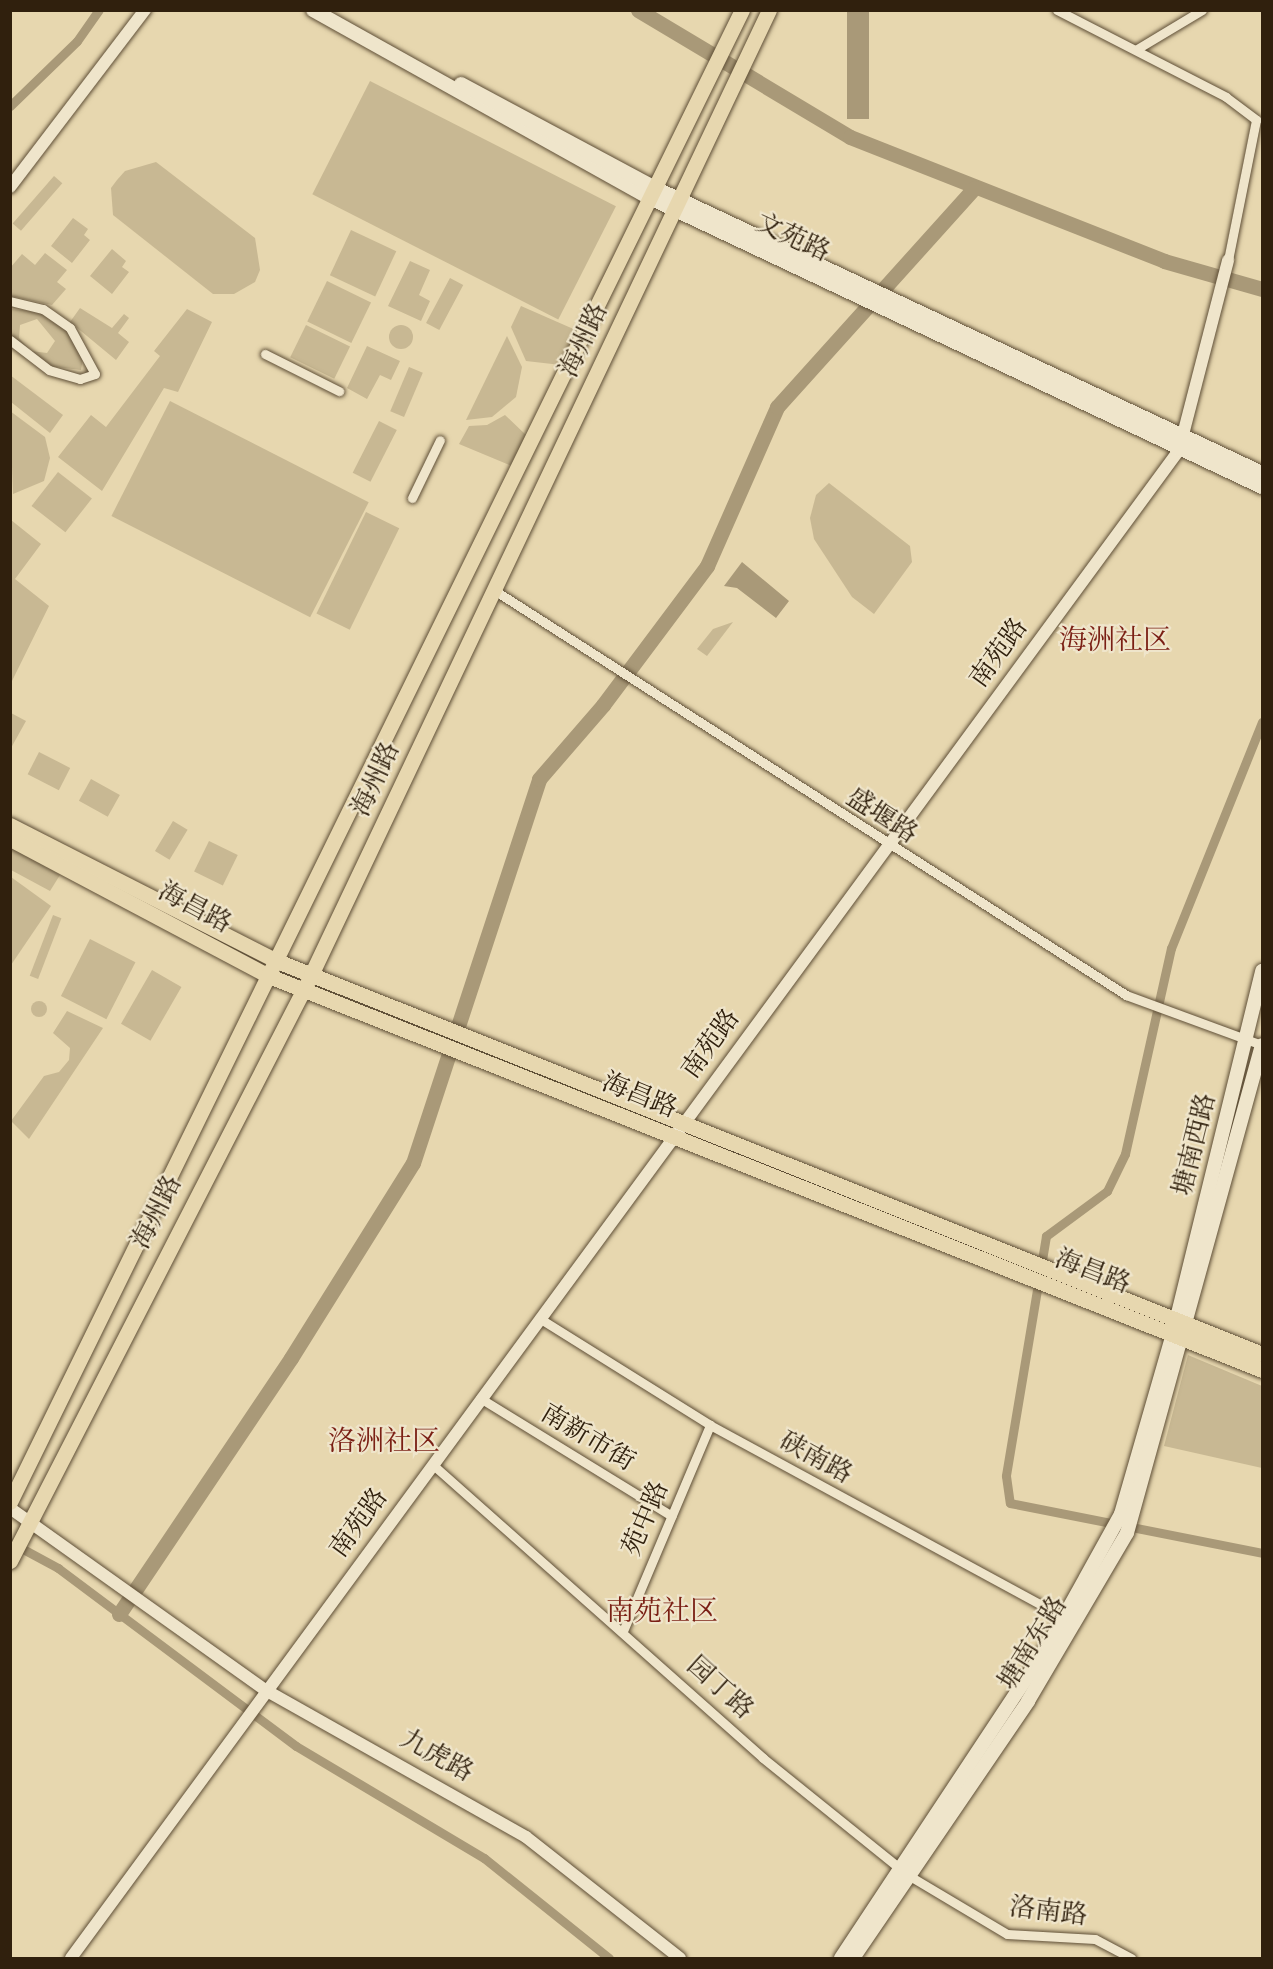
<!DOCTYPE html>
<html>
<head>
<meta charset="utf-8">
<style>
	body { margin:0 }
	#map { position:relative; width:1273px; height:1969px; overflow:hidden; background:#e7d7af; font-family:"Sorts Mill Goudy","Noto Serif SC",serif }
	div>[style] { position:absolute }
	.green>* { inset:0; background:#c8b893; transform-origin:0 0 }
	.round { border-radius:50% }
	.water>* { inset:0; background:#a99978; transform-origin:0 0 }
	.canal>* { height:9px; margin:-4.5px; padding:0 4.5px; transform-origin:4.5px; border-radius:4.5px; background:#a99978 }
	.river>* { height:15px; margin:-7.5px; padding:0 7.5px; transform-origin:7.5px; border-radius:7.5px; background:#a99978 }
	.roads { filter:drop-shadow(0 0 2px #5e4e36) drop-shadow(0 0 2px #5e4e36) }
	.minor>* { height:9px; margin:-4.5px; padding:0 4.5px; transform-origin:4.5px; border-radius:4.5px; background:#efe5cb }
	.tertiary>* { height:12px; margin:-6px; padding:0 6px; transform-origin:6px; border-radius:6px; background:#efe5cb }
	.secondary>* { height:14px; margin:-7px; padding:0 7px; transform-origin:7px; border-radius:7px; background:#efe5cb }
	.primary>* { height:15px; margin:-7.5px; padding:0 7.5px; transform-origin:7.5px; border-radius:7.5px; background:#e7d7af }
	span { translate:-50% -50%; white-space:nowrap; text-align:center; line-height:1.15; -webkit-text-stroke:4.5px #efe5cb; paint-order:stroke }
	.street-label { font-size:26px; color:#30200d }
	.quarter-label { font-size:28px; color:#7a1f14 }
	.frame { position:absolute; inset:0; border:12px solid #30200d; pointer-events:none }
</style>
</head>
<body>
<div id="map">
	<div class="green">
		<div style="left:370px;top:81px;width:276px;height:127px;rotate:27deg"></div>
		<div style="clip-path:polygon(156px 162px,255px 238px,260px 270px,255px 282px,234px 294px,213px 294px,113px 215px,111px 188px,117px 180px,125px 171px)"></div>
		<div style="left:54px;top:176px;width:11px;height:63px;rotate:41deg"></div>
		<div style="clip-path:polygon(73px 218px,88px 229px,84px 235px,90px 240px,72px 263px,51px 246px)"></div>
		<div style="left:351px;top:230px;width:50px;height:50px;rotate:25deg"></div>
		<div style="clip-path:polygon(112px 249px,126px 261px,122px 267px,129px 272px,112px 294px,90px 276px)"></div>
		<div style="clip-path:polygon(45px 253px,67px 270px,57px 282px,66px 289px,52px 305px,11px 296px,10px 268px,22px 254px,35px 265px)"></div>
		<div style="clip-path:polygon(410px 261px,430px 270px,419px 295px,430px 301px,421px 321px,388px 306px)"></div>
		<div style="left:450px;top:278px;width:15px;height:51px;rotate:28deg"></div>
		<div style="left:327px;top:281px;width:49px;height:45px;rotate:26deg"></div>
		<div style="clip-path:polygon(521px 306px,578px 331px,561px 365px,526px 361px,511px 327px)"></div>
		<div style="clip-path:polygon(80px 308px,112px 328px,124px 314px,129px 318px,118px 333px,129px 342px,116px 360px,70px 322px)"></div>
		<div style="clip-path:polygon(11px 309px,44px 312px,67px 329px,83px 358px,81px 370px,48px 366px,31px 351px,47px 353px,55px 341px,37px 319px,20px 325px,19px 338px,27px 347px,23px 352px,11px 336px)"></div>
		<div style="clip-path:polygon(187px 309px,212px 322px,178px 392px,164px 388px,102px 491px,58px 457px,91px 415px,106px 427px,160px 356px,154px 351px)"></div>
		<div class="round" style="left:389px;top:325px;width:24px;height:24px"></div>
		<div style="left:306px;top:325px;width:49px;height:36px;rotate:26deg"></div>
		<div style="clip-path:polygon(507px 336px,522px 367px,516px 397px,492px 417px,466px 420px)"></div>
		<div style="clip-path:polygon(367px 346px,400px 361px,391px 380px,380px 375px,367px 399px,347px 388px)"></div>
		<div style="left:409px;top:367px;width:15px;height:48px;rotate:23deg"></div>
		<div style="clip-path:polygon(10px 375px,63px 415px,50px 433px,11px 402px)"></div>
		<div style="left:170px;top:401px;width:223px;height:129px;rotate:27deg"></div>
		<div style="clip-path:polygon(10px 411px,45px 437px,50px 458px,44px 481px,13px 494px)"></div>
		<div style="clip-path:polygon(505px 415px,527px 436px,512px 466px,459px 444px,469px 426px,487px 425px)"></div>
		<div style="left:379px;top:421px;width:20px;height:58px;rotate:27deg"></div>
		<div style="left:58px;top:472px;width:43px;height:43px;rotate:38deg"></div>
		<div style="clip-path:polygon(829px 483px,910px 546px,912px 562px,874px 614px,852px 597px,814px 539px,810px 518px,816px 495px)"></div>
		<div style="left:366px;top:512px;width:37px;height:113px;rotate:26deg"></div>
		<div style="clip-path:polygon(11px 520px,41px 544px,15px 579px,49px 606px,11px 683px)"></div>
		<div style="clip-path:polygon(733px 622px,707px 656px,697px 649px,713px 629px)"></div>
		<div style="clip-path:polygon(11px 713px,26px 721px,11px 748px)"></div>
		<div style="left:39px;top:752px;width:35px;height:25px;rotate:27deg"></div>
		<div style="left:91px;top:779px;width:33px;height:25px;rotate:29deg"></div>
		<div style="left:173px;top:821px;width:17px;height:35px;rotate:31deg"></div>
		<div style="left:209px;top:841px;width:32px;height:34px;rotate:26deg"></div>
		<div style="clip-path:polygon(11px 847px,60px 875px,50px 891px,11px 870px)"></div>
		<div style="clip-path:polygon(11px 877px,51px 906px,11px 965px)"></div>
		<div style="left:53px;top:915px;width:9px;height:65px;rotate:21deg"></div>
		<div style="left:90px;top:939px;width:51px;height:64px;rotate:27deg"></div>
		<div style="left:152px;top:970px;width:34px;height:62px;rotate:30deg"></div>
		<div class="round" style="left:31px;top:1001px;width:16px;height:16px"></div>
		<div style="clip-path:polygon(67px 1011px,103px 1028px,29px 1139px,11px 1121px,44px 1076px,59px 1072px,69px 1060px,70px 1048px,53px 1033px)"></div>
		<div style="clip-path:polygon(1188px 1355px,1262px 1386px,1262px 1468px,1164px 1446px)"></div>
	</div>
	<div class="water">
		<div style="left:847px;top:11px;width:22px;height:108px"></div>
		<div style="clip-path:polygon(742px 562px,789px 601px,776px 618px,737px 588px,724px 586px)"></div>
	</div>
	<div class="canal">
		<div style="left:10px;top:106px;width:93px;rotate:-44.1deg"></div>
		<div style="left:77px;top:41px;width:38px;rotate:-55deg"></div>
		<div style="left:1262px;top:722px;width:244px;rotate:111.9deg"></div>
		<div style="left:1171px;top:948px;width:211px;rotate:102.6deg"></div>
		<div style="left:1125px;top:1154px;width:41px;rotate:115.9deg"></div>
		<div style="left:1107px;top:1191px;width:76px;rotate:143.6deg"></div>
		<div style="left:1046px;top:1236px;width:243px;rotate:99.5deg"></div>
		<div style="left:1006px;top:1476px;width:27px;rotate:82deg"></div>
		<div style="left:1010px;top:1503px;width:257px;rotate:11.2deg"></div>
		<div style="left:10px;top:1542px;width:55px;rotate:28.4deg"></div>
		<div style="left:58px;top:1568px;width:297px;rotate:36.8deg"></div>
		<div style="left:296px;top:1746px;width:219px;rotate:30.8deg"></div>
		<div style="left:484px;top:1858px;width:160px;rotate:38.7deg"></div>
	</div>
	<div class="river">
		<div style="left:638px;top:10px;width:247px;rotate:30.9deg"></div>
		<div style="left:850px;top:137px;width:338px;rotate:21.5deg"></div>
		<div style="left:1164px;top:261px;width:102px;rotate:15.9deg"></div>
		<div style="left:119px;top:1614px;width:308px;rotate:-56.1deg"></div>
		<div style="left:291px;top:1358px;width:230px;rotate:-58deg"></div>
		<div style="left:413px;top:1163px;width:404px;rotate:-71.8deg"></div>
		<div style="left:539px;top:779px;width:98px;rotate:-49.1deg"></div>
		<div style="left:603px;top:705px;width:174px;rotate:-53.2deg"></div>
		<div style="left:707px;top:566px;width:174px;rotate:-66.2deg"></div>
		<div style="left:777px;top:407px;width:295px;rotate:-48deg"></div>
	</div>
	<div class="roads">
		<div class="minor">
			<div style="left:1057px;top:10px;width:190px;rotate:27.2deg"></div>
			<div style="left:1226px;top:97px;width:38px;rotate:37deg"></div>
			<div style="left:1256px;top:120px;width:143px;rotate:101.3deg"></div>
			<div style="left:1137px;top:49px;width:76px;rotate:-31deg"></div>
			<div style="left:10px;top:301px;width:34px;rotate:14deg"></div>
			<div style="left:43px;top:309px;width:33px;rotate:35deg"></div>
			<div style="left:70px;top:328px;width:52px;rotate:61.5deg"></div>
			<div style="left:95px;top:374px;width:16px;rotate:162deg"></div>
			<div style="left:80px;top:379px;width:32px;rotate:-164deg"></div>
			<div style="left:49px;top:370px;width:49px;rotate:-142.4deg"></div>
			<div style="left:265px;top:354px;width:83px;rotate:26.6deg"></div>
			<div style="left:412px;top:498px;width:64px;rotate:-64.2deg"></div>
			<div style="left:494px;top:590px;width:751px;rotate:32.65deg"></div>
			<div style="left:1126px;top:995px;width:145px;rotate:20.2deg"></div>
			<div style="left:539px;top:1318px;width:202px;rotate:32deg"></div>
			<div style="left:710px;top:1425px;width:406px;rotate:28.5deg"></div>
			<div style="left:480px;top:1398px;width:225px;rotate:31.6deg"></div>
			<div style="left:432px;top:1464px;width:443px;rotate:41.6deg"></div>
			<div style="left:763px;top:1758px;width:186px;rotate:38.9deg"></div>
			<div style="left:908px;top:1875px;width:115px;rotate:30.8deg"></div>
			<div style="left:1007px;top:1934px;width:88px;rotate:3.3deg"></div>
			<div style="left:1095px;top:1939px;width:41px;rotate:27.8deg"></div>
			<div style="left:623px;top:1631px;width:224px;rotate:-67.1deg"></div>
		</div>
		<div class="tertiary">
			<div style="left:10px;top:187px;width:223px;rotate:-52.7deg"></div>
			<div style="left:10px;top:1508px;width:315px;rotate:35.5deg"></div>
			<div style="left:267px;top:1691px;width:297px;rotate:29.4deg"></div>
			<div style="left:526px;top:1837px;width:196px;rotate:38.2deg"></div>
			<div style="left:71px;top:1958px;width:1871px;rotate:-53.69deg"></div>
			<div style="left:1179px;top:450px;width:196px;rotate:-75.5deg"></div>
		</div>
		<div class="secondary">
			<div style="left:313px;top:10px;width:386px;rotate:29.2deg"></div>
			<div style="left:650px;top:198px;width:677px;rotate:25.28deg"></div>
			<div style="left:461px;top:84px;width:220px;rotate:28.2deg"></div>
			<div style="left:655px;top:188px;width:671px;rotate:25.15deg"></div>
			<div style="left:841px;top:1958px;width:377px;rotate:-56.5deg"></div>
			<div style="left:1049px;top:1644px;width:149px;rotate:-61deg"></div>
			<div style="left:1121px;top:1514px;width:191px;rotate:-73.9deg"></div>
			<div style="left:1174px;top:1330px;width:370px;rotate:-76.2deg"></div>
			<div style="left:853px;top:1958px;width:311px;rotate:-55.7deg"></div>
			<div style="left:1028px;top:1701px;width:195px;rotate:-59.5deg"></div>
			<div style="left:1127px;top:1533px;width:506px;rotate:-74.54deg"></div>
		</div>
		<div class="primary">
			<div style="left:10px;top:825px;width:300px;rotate:27deg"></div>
			<div style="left:277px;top:961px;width:1061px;rotate:21.75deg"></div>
			<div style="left:10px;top:839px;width:293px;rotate:27.9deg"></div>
			<div style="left:269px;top:976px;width:1068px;rotate:21.64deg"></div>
			<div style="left:10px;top:1502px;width:1662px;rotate:-63.87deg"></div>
			<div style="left:10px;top:1561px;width:659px;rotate:-62.81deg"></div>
			<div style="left:311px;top:975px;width:1068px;rotate:-64.61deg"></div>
		</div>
	</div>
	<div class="street-label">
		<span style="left:792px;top:239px;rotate:25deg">文苑路</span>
		<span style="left:585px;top:341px;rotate:-65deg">海州路</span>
		<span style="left:1000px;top:654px;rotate:-54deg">南苑路</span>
		<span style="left:377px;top:780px;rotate:-65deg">海州路</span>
		<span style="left:881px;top:817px;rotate:33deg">盛堰路</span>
		<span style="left:194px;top:909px;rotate:28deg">海昌路</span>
		<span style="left:712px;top:1045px;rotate:-54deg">南苑路</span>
		<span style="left:639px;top:1097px;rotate:22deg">海昌路</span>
		<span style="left:1196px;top:1145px;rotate:-76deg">塘南西路</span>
		<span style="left:158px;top:1213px;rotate:-63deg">海州路</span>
		<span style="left:1092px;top:1273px;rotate:21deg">海昌路</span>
		<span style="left:587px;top:1439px;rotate:31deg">南新市街</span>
		<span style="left:815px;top:1459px;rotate:29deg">硖南路</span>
		<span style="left:647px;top:1519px;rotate:-67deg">苑中路</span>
		<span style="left:360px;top:1524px;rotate:-54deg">南苑路</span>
		<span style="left:1034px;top:1644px;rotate:-58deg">塘南东路</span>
		<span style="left:719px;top:1689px;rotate:42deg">园丁路</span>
		<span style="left:436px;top:1757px;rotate:29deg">九虎路</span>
		<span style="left:1048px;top:1913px;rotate:7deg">洛南路</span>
	</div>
	<div class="quarter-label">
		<span style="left:1115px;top:642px">海洲社区</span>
		<span style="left:384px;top:1443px">洛洲社区</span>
		<span style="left:662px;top:1613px">南苑社区</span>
	</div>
	<div class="frame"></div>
</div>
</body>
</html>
